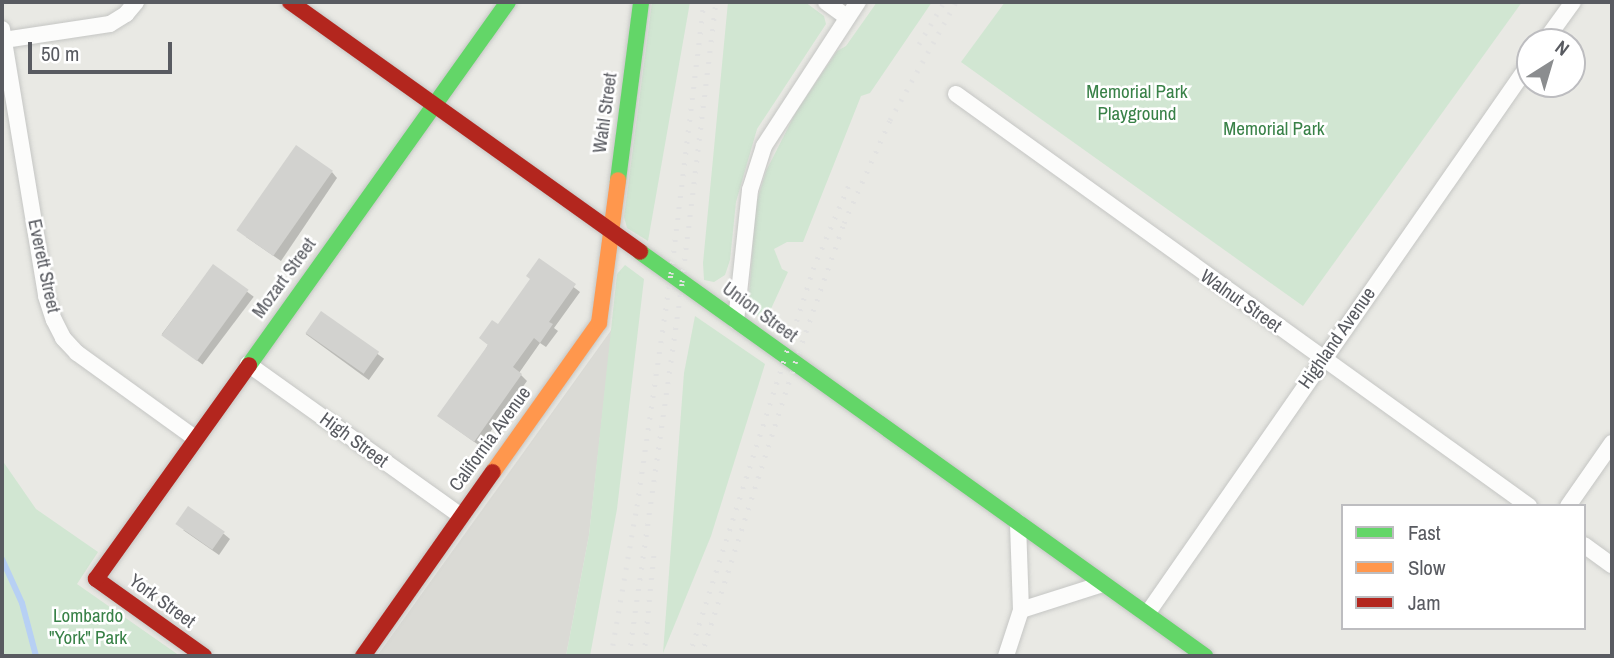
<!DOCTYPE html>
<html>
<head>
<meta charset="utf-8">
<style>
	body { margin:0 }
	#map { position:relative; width:1614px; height:658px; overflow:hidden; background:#e9e9e4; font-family:"Archivo Narrow",sans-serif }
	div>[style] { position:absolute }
	.industrial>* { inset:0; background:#dadad5 }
	.green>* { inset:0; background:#d1e6d2 }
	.shadow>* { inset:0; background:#0003; transform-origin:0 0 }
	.stream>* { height:6px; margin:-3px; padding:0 3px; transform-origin:3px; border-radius:3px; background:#b7d0f4 }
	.building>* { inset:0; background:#d2d2cf; transform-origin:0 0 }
	.roads { filter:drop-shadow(0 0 2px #c5c6c4) drop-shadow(0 0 2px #c5c6c4) }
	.street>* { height:16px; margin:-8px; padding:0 8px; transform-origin:8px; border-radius:8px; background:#fcfcfb }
	.fast>* { height:16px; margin:-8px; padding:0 8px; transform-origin:8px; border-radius:8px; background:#63d668 }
	.slow>* { height:16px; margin:-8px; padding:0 8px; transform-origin:8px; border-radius:8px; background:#ff974d }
	.jam>* { height:16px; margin:-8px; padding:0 8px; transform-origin:8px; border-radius:8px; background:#b3261e }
	.rail>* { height:5px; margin-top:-2.5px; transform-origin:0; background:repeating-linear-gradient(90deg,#e2e2e1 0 2px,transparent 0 11px) }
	span { translate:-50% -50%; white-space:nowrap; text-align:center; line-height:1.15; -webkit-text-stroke:5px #fff; paint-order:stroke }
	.park-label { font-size:19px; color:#388147 }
	.street-label { font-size:19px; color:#595b61 }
	.frame { position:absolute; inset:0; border:4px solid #595b61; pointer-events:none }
	.legend { position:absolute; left:1341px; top:504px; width:245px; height:126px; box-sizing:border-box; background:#fff; border:2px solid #bdbdc0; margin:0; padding:9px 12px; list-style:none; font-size:21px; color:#595b61 }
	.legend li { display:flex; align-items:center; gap:14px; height:35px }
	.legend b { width:35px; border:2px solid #bdbdc0 }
	.north { position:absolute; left:1516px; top:28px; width:70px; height:70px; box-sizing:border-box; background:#fff; border:2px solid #bdbdc0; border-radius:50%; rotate:37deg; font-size:19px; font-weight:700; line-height:28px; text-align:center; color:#595b61 }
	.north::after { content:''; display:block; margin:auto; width:24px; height:32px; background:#8b8d8f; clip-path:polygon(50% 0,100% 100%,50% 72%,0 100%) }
	.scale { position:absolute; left:28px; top:42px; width:144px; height:32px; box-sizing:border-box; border:4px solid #595b61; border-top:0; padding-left:9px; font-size:21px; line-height:24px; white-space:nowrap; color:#595b61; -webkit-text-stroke:5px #fff; paint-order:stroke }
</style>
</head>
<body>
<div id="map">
	<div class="industrial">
		<div style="clip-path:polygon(612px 329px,589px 535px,566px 656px,377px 656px)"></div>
	</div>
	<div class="green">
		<div style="clip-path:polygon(652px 2px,690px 2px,648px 241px,627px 228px,624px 217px)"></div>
		<div style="clip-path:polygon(728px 2px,805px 2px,824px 16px,826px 24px,757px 129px,736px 202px,730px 260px,725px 275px,714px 282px,704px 280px,703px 263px)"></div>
		<div style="clip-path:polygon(877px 2px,932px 2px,870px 93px,861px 96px,803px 242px,787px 242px,774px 249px,782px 269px,788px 272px,764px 324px,751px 307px,749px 296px,756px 204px,766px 171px,796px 112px,837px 51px,846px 46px)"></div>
		<div style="clip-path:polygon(1005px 2px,1522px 2px,1303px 306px,961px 62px)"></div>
		<div style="clip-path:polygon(625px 265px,644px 279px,617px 509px,590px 656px,566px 656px,589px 535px,617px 274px)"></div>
		<div style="clip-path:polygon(695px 316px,765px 364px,711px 536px,663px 653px,684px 373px)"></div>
		<div style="clip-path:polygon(2px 460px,36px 509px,98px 552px,77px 584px,180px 656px,3px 656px)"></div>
	</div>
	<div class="shadow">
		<div style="clip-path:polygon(332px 172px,337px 178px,281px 261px,246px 237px)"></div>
		<div style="clip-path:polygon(540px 261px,580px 292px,554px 328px,558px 331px,546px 347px,540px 343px,519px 373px,527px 381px,480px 446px,445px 421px,498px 327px,532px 279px)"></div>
		<div style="left:213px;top:266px;width:51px;height:85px;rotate:37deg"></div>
		<div style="left:321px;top:313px;width:78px;height:26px;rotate:36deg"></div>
		<div style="clip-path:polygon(183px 530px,224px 534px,230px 539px,219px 555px)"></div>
	</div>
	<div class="stream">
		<div style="left:2px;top:559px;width:48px;rotate:65.6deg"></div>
		<div style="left:22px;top:603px;width:55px;rotate:75.2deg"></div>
	</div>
	<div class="building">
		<div style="left:296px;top:145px;width:45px;height:104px;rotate:35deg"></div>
		<div style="clip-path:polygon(539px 258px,576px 284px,549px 322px,553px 324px,540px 343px,534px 338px,513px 367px,522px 374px,474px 442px,437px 416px,488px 345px,479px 338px,492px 320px,498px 324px,530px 279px,526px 276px)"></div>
		<div style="left:213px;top:264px;width:44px;height:88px;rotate:36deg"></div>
		<div style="left:321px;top:311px;width:71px;height:27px;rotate:35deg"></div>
		<div style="left:188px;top:506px;width:45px;height:22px;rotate:35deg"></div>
	</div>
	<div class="roads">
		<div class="street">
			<div style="left:826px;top:2px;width:26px;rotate:36deg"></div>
			<div style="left:2px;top:29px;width:271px;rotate:80.6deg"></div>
			<div style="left:46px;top:296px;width:25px;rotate:72deg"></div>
			<div style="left:54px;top:320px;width:20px;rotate:63deg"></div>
			<div style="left:63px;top:338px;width:21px;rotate:47deg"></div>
			<div style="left:77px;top:353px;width:145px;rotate:35.8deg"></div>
			<div style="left:4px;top:40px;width:107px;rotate:-8.6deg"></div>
			<div style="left:110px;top:24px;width:19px;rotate:-32deg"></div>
			<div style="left:126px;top:14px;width:16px;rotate:-50deg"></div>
			<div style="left:1544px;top:42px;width:49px;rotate:-54.1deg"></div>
			<div style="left:956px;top:94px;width:706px;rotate:35.72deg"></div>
			<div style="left:736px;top:321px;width:132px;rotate:-83.9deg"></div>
			<div style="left:750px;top:190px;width:46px;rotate:-72.3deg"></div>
			<div style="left:764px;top:146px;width:172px;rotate:-56.9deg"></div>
			<div style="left:248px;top:364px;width:262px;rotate:35.5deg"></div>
			<div style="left:1568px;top:506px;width:77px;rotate:-55.1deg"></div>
			<div style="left:1584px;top:545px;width:34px;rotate:36deg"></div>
			<div style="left:1021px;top:610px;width:86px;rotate:-17.6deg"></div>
			<div style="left:1147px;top:614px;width:671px;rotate:-55.2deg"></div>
			<div style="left:1006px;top:656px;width:48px;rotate:-71.9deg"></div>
			<div style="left:1021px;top:610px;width:88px;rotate:-92deg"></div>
		</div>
		<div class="fast">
			<div style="left:618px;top:180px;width:179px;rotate:-82.6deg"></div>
			<div style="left:640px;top:252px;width:695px;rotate:35.57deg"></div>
			<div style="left:249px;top:365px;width:446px;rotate:-54.5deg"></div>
		</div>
		<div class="slow">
			<div style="left:493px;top:472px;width:183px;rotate:-54.6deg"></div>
			<div style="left:599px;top:323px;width:144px;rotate:-82.4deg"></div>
		</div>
		<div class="jam">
			<div style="left:290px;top:2px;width:430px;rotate:35.5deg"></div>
			<div style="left:204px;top:656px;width:133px;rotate:-144.5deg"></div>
			<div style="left:96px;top:579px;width:263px;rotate:-54.4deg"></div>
			<div style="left:363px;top:656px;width:225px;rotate:-54.8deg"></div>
		</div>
	</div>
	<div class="rail">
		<div style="left:919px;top:44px;width:49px;rotate:-59.2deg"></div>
		<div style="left:611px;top:656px;width:152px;rotate:-80.2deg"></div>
		<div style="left:637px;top:506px;width:234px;rotate:-81.7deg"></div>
		<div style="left:671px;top:274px;width:274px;rotate:-83.1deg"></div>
		<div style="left:629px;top:656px;width:378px;rotate:-81.9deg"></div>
		<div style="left:682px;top:282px;width:282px;rotate:-83.1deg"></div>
		<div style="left:644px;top:656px;width:104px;rotate:-84.5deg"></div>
		<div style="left:689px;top:656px;width:406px;rotate:-72.2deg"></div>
		<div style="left:813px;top:269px;width:91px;rotate:-66.8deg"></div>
		<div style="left:701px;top:656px;width:308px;rotate:-72.2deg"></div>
		<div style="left:795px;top:363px;width:148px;rotate:-70.7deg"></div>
		<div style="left:844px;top:223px;width:113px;rotate:-65.9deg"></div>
		<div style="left:890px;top:120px;width:135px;rotate:-60.8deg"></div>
	</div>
	<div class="park-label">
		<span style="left:1137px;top:103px">Memorial Park<br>Playground</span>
		<span style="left:1274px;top:129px">Memorial Park</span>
		<span style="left:88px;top:627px">Lombardo<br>"York" Park</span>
	</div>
	<div class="street-label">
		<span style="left:605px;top:113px;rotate:-82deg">Wahl Street</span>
		<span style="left:44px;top:266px;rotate:78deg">Everett Street</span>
		<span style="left:284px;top:278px;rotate:-54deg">Mozart Street</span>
		<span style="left:1241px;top:301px;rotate:35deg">Walnut Street</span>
		<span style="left:760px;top:312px;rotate:36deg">Union Street</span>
		<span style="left:1337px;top:338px;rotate:-55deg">Highland Avenue</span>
		<span style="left:490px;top:439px;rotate:-54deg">California Avenue</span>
		<span style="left:354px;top:440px;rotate:36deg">High Street</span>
		<span style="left:162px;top:601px;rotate:36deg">York Street</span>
	</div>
	<div class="frame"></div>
	<ul class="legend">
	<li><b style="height:9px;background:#63d668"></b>Fast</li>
	<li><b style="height:9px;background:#ff974d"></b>Slow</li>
	<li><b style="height:9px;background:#b3261e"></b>Jam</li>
	</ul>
	<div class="north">N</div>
	<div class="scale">50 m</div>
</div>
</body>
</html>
